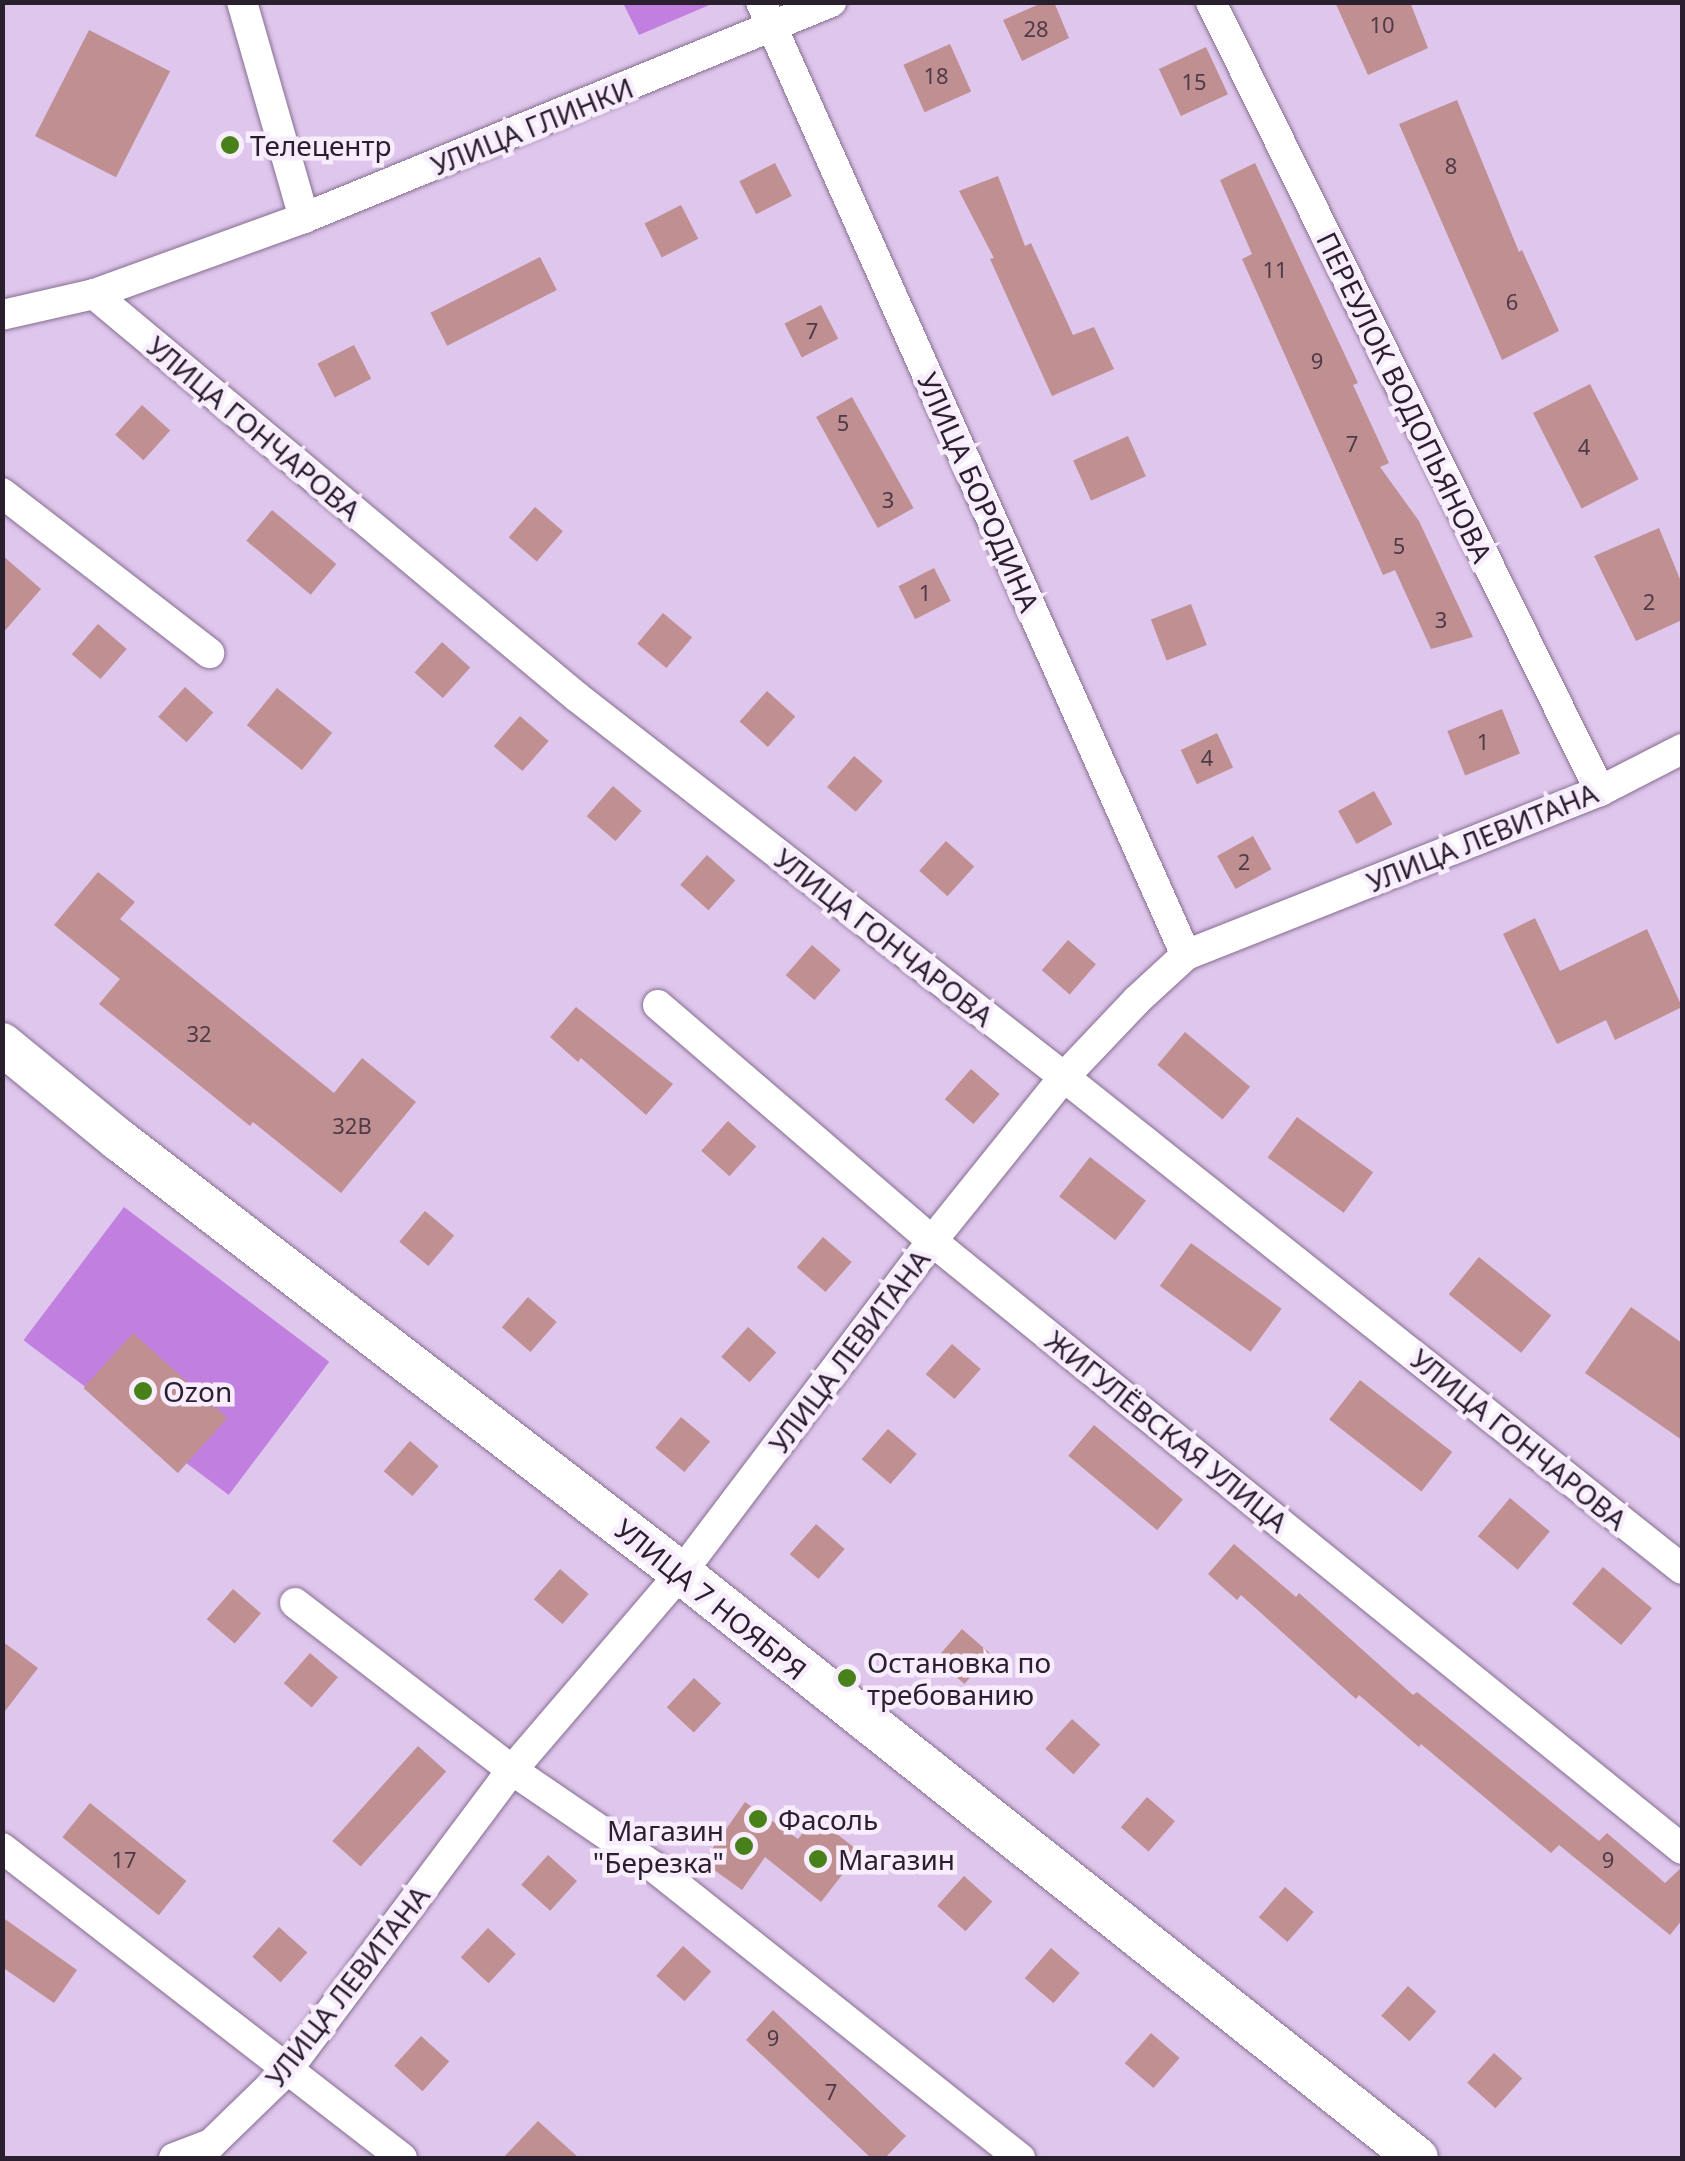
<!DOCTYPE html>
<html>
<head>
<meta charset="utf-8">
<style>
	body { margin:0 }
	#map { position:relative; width:1685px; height:2161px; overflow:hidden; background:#dfc6ec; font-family:"Noto Sans",sans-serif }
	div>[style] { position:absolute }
	.green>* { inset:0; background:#c17fe0; transform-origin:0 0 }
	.building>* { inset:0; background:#bf8f92; transform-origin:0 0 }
	.roads { filter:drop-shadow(0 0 2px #856e90) drop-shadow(0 0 2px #856e90) }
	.street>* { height:30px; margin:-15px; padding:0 15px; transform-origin:15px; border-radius:15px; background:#fff }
	.secondary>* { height:42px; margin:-21px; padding:0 21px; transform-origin:21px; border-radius:21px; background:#fff }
	.dots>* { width:28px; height:28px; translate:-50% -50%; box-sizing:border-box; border:5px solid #f8edfd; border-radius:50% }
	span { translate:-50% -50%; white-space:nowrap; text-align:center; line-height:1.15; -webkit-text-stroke:9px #f8edfd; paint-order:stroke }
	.number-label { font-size:22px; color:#4e3b47 }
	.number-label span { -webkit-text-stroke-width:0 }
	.street-label { font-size:28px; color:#291f2e }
	.poi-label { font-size:28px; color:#291f2e }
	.left { translate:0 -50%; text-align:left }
	.right { translate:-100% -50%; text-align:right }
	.frame { position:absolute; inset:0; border:5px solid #291f2e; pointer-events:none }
</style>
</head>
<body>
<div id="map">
	<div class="green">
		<div style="clip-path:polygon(623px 3px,714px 3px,639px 35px)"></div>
		<div style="left:124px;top:1207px;width:257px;height:167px;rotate:37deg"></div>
	</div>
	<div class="building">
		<div style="clip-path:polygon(1044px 2px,1054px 2px,1069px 38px,1022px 61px,1003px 20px)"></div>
		<div style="clip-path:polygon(1335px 2px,1410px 2px,1428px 48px,1368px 75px)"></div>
		<div style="left:89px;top:30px;width:91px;height:119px;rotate:27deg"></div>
		<div style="left:950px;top:44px;width:52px;height:51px;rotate:66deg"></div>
		<div style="left:1206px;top:47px;width:52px;height:52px;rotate:65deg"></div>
		<div style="clip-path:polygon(1457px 100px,1519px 252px,1522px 250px,1559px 331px,1502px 360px,1399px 124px)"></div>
		<div style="left:775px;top:163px;width:37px;height:40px;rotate:63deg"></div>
		<div style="clip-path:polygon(1255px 163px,1358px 383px,1353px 385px,1389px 463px,1380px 467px,1419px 521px,1473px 637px,1431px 649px,1395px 570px,1383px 575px,1242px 259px,1252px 254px,1220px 180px)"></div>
		<div style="clip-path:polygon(998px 176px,1025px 246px,1031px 243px,1073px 335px,1094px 327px,1114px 369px,1052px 396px,990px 259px,994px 258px,959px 191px)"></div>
		<div style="left:681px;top:205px;width:38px;height:41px;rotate:63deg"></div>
		<div style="left:540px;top:257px;width:37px;height:123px;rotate:63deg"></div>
		<div style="left:821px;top:305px;width:38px;height:41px;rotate:63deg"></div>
		<div style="left:354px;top:345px;width:38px;height:41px;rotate:63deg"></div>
		<div style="left:1590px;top:384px;width:107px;height:64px;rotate:63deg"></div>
		<div style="left:852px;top:397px;width:127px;height:41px;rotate:61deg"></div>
		<div style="left:142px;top:405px;width:38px;height:40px;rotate:42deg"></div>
		<div style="left:1128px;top:436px;width:44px;height:60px;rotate:66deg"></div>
		<div style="left:535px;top:507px;width:37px;height:40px;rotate:41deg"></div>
		<div style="left:272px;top:510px;width:84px;height:40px;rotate:40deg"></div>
		<div style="clip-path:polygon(1659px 528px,1682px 584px,1682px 620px,1636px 641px,1594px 556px)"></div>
		<div style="clip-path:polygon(2px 555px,41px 589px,2px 634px)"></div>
		<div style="left:934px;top:568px;width:37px;height:40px;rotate:63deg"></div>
		<div style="left:1191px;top:604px;width:44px;height:43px;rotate:69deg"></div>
		<div style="left:663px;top:613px;width:38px;height:40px;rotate:40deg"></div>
		<div style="left:98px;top:624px;width:38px;height:40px;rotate:41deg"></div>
		<div style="left:442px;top:642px;width:38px;height:41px;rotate:42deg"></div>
		<div style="left:185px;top:687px;width:38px;height:40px;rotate:42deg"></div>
		<div style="left:277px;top:688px;width:71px;height:48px;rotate:39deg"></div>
		<div style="left:767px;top:691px;width:38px;height:41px;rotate:42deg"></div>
		<div style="left:1502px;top:709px;width:48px;height:59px;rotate:68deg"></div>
		<div style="left:520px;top:716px;width:38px;height:40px;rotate:41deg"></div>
		<div style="left:1217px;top:733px;width:38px;height:40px;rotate:65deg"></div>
		<div style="left:854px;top:756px;width:38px;height:41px;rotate:41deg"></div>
		<div style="left:613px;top:786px;width:38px;height:40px;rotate:41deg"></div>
		<div style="left:1374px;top:791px;width:38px;height:41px;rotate:61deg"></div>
		<div style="left:1253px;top:836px;width:38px;height:41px;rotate:61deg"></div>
		<div style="left:946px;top:841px;width:38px;height:40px;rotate:42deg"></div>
		<div style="left:707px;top:855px;width:38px;height:40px;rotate:42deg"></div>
		<div style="clip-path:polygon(98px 872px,135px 902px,120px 919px,334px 1093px,362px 1058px,416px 1102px,341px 1193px,253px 1122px,250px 1126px,99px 1004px,120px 979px,54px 925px)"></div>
		<div style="clip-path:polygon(1535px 918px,1560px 971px,1647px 929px,1682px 1007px,1615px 1040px,1606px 1020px,1557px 1044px,1503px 934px)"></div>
		<div style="left:1068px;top:940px;width:37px;height:40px;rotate:41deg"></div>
		<div style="left:812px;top:945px;width:38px;height:40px;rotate:41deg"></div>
		<div style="clip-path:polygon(576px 1007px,673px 1084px,646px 1115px,581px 1058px,578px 1062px,550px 1037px)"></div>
		<div style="left:1185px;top:1032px;width:85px;height:43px;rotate:40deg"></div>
		<div style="left:971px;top:1069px;width:38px;height:40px;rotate:41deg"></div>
		<div style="left:1297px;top:1117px;width:94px;height:50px;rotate:36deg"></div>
		<div style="left:728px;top:1121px;width:38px;height:40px;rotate:42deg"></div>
		<div style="left:1090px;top:1157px;width:71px;height:50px;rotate:38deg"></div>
		<div style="left:425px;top:1211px;width:38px;height:40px;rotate:40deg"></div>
		<div style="left:823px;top:1237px;width:38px;height:40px;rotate:41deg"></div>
		<div style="left:1191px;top:1243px;width:112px;height:53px;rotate:36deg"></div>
		<div style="left:1479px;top:1257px;width:93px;height:48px;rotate:39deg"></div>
		<div style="left:528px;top:1297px;width:38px;height:40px;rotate:41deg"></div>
		<div style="clip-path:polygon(1631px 1307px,1682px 1343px,1682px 1440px,1585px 1373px)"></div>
		<div style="left:748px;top:1327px;width:38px;height:40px;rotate:42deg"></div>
		<div style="left:133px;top:1333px;width:127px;height:74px;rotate:42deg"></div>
		<div style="left:952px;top:1344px;width:38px;height:40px;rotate:41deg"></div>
		<div style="left:1360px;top:1380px;width:117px;height:50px;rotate:38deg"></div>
		<div style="left:681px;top:1417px;width:38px;height:40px;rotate:40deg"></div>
		<div style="left:1094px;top:1425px;width:116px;height:40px;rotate:40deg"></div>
		<div style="left:888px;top:1429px;width:38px;height:40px;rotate:41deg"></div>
		<div style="left:410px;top:1441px;width:38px;height:40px;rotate:41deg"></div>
		<div style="left:1510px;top:1498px;width:52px;height:50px;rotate:40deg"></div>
		<div style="left:816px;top:1524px;width:38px;height:40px;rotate:41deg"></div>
		<div style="clip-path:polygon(1234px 1544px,1296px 1597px,1299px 1593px,1413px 1695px,1417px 1692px,1599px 1841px,1607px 1833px,1665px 1883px,1682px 1867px,1682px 1920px,1670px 1935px,1559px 1845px,1551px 1853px,1421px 1744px,1419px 1747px,1359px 1695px,1356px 1699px,1241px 1595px,1237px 1600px,1208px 1574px)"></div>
		<div style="left:1603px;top:1567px;width:64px;height:48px;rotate:40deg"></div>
		<div style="left:560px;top:1569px;width:38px;height:40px;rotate:41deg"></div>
		<div style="left:233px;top:1589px;width:37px;height:40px;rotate:41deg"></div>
		<div style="left:962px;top:1629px;width:38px;height:40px;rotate:41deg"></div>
		<div style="clip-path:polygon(2px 1641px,38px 1668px,2px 1715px)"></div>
		<div style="left:310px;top:1653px;width:37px;height:40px;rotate:41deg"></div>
		<div style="left:694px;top:1678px;width:37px;height:40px;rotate:43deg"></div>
		<div style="left:1072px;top:1719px;width:38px;height:40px;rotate:42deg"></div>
		<div style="left:418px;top:1746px;width:38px;height:128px;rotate:42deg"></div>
		<div style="left:1147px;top:1797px;width:37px;height:40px;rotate:41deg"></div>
		<div style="clip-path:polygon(745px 1802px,798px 1839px,815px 1817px,860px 1852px,821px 1902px,765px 1857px,742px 1890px,703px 1862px)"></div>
		<div style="left:90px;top:1803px;width:124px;height:44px;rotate:39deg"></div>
		<div style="left:548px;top:1855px;width:39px;height:40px;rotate:42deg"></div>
		<div style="left:964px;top:1876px;width:38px;height:40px;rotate:42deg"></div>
		<div style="left:1285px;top:1887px;width:38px;height:40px;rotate:41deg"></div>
		<div style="clip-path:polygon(2px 1917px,77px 1970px,54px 2003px,2px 1967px)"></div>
		<div style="left:279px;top:1927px;width:38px;height:40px;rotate:42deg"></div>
		<div style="left:488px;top:1928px;width:38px;height:40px;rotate:43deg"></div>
		<div style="left:683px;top:1946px;width:38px;height:40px;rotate:42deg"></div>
		<div style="left:1051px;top:1948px;width:38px;height:40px;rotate:41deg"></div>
		<div style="left:1408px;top:1986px;width:38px;height:40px;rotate:42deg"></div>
		<div style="clip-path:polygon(773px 2010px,906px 2136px,885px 2158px,871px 2158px,746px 2040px)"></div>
		<div style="left:1151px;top:2033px;width:38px;height:40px;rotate:41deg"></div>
		<div style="left:421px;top:2036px;width:38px;height:40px;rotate:42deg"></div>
		<div style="left:1494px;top:2053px;width:38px;height:40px;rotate:42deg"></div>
		<div style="clip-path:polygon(538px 2121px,579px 2158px,503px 2158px)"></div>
	</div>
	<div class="roads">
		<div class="street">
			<div style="left:242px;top:2px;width:225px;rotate:74deg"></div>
			<div style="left:761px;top:2px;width:1043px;rotate:65.97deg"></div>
			<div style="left:1211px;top:2px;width:880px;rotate:63.76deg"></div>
			<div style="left:94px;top:294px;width:629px;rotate:39.84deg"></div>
			<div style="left:577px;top:697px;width:618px;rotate:37.96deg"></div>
			<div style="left:1064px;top:1077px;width:790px;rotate:38.52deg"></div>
			<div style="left:2px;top:315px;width:94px;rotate:-12.9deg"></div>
			<div style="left:94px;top:294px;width:223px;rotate:-19.9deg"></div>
			<div style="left:304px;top:218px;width:570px;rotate:-22.29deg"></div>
			<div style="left:2px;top:493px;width:262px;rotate:37.7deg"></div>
			<div style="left:658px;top:1005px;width:362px;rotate:40.7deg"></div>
			<div style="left:932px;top:1241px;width:965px;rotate:39.03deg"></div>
			<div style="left:295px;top:1603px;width:274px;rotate:37.6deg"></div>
			<div style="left:512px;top:1770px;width:172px;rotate:34.3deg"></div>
			<div style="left:654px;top:1867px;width:468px;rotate:38.5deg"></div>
			<div style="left:2px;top:1848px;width:506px;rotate:37.78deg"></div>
			<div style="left:174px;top:2158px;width:40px;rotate:-21deg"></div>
			<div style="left:211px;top:2144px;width:107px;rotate:-44.2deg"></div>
			<div style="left:288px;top:2069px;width:374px;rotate:-53.2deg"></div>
			<div style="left:512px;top:1770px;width:260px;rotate:-49.4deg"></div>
			<div style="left:681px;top:1573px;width:416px;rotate:-52.9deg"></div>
			<div style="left:932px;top:1241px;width:211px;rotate:-51.2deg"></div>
			<div style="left:1064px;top:1077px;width:106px;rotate:-46.5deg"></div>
			<div style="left:1137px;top:1000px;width:67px;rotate:-42.6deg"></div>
			<div style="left:1186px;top:955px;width:445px;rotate:-21.6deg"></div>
			<div style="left:1600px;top:791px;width:92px;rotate:-27.1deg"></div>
		</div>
		<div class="secondary">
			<div style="left:2px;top:1044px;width:151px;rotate:39.4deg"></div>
			<div style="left:119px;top:1140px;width:709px;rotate:37.61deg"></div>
			<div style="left:681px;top:1573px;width:940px;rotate:38.48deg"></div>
		</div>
	</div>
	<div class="dots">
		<div style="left:230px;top:145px;background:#488019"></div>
		<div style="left:143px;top:1391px;background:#488019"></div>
		<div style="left:847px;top:1678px;background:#488019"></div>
		<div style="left:758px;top:1819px;background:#488019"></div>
		<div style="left:744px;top:1846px;background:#488019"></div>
		<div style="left:818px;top:1859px;background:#488019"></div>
	</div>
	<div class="number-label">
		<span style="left:1382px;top:25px">10</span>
		<span style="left:1036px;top:29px">28</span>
		<span style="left:936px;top:76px">18</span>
		<span style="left:1194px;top:82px">15</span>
		<span style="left:1451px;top:166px">8</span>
		<span style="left:1275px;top:270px">11</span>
		<span style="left:1512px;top:302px">6</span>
		<span style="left:812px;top:331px">7</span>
		<span style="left:1317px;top:361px">9</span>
		<span style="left:843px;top:423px">5</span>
		<span style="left:1352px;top:444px">7</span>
		<span style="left:1584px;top:447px">4</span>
		<span style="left:888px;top:500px">3</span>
		<span style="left:1399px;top:546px">5</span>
		<span style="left:925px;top:593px">1</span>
		<span style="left:1649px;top:602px">2</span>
		<span style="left:1441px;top:620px">3</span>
		<span style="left:1483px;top:742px">1</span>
		<span style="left:1207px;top:758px">4</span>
		<span style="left:1244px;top:862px">2</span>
		<span style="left:199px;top:1034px">32</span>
		<span style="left:352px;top:1126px">32В</span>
		<span style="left:124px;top:1860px">17</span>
		<span style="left:1608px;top:1860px">9</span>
		<span style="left:773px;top:2038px">9</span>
		<span style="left:831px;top:2092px">7</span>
	</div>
	<div class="street-label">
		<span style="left:532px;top:126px;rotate:-22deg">УЛИЦА ГЛИНКИ</span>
		<span style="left:1405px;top:397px;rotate:64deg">ПЕРЕУЛОК ВОДОПЬЯНОВА</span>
		<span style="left:254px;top:428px;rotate:40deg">УЛИЦА ГОНЧАРОВА</span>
		<span style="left:979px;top:492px;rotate:66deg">УЛИЦА БОРОДИНА</span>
		<span style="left:1482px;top:837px;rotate:-22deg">УЛИЦА ЛЕВИТАНА</span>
		<span style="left:884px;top:937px;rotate:38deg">УЛИЦА ГОНЧАРОВА</span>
		<span style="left:849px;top:1351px;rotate:-53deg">УЛИЦА ЛЕВИТАНА</span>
		<span style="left:1167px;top:1431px;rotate:39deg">ЖИГУЛЁВСКАЯ УЛИЦА</span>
		<span style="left:1519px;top:1439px;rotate:39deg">УЛИЦА ГОНЧАРОВА</span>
		<span style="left:711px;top:1599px;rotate:39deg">УЛИЦА 7 НОЯБРЯ</span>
		<span style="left:347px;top:1986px;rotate:-52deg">УЛИЦА ЛЕВИТАНА</span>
	</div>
	<div class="poi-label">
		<span class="left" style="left:250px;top:145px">Телецентр</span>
		<span class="left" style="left:163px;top:1391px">Ozon</span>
		<span class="left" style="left:867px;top:1678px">Остановка по<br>требованию</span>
		<span class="left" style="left:778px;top:1819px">Фасоль</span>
		<span class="right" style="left:724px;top:1846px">Магазин<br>"Березка"</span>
		<span class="left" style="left:838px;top:1859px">Магазин</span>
	</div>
	<div class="frame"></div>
</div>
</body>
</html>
